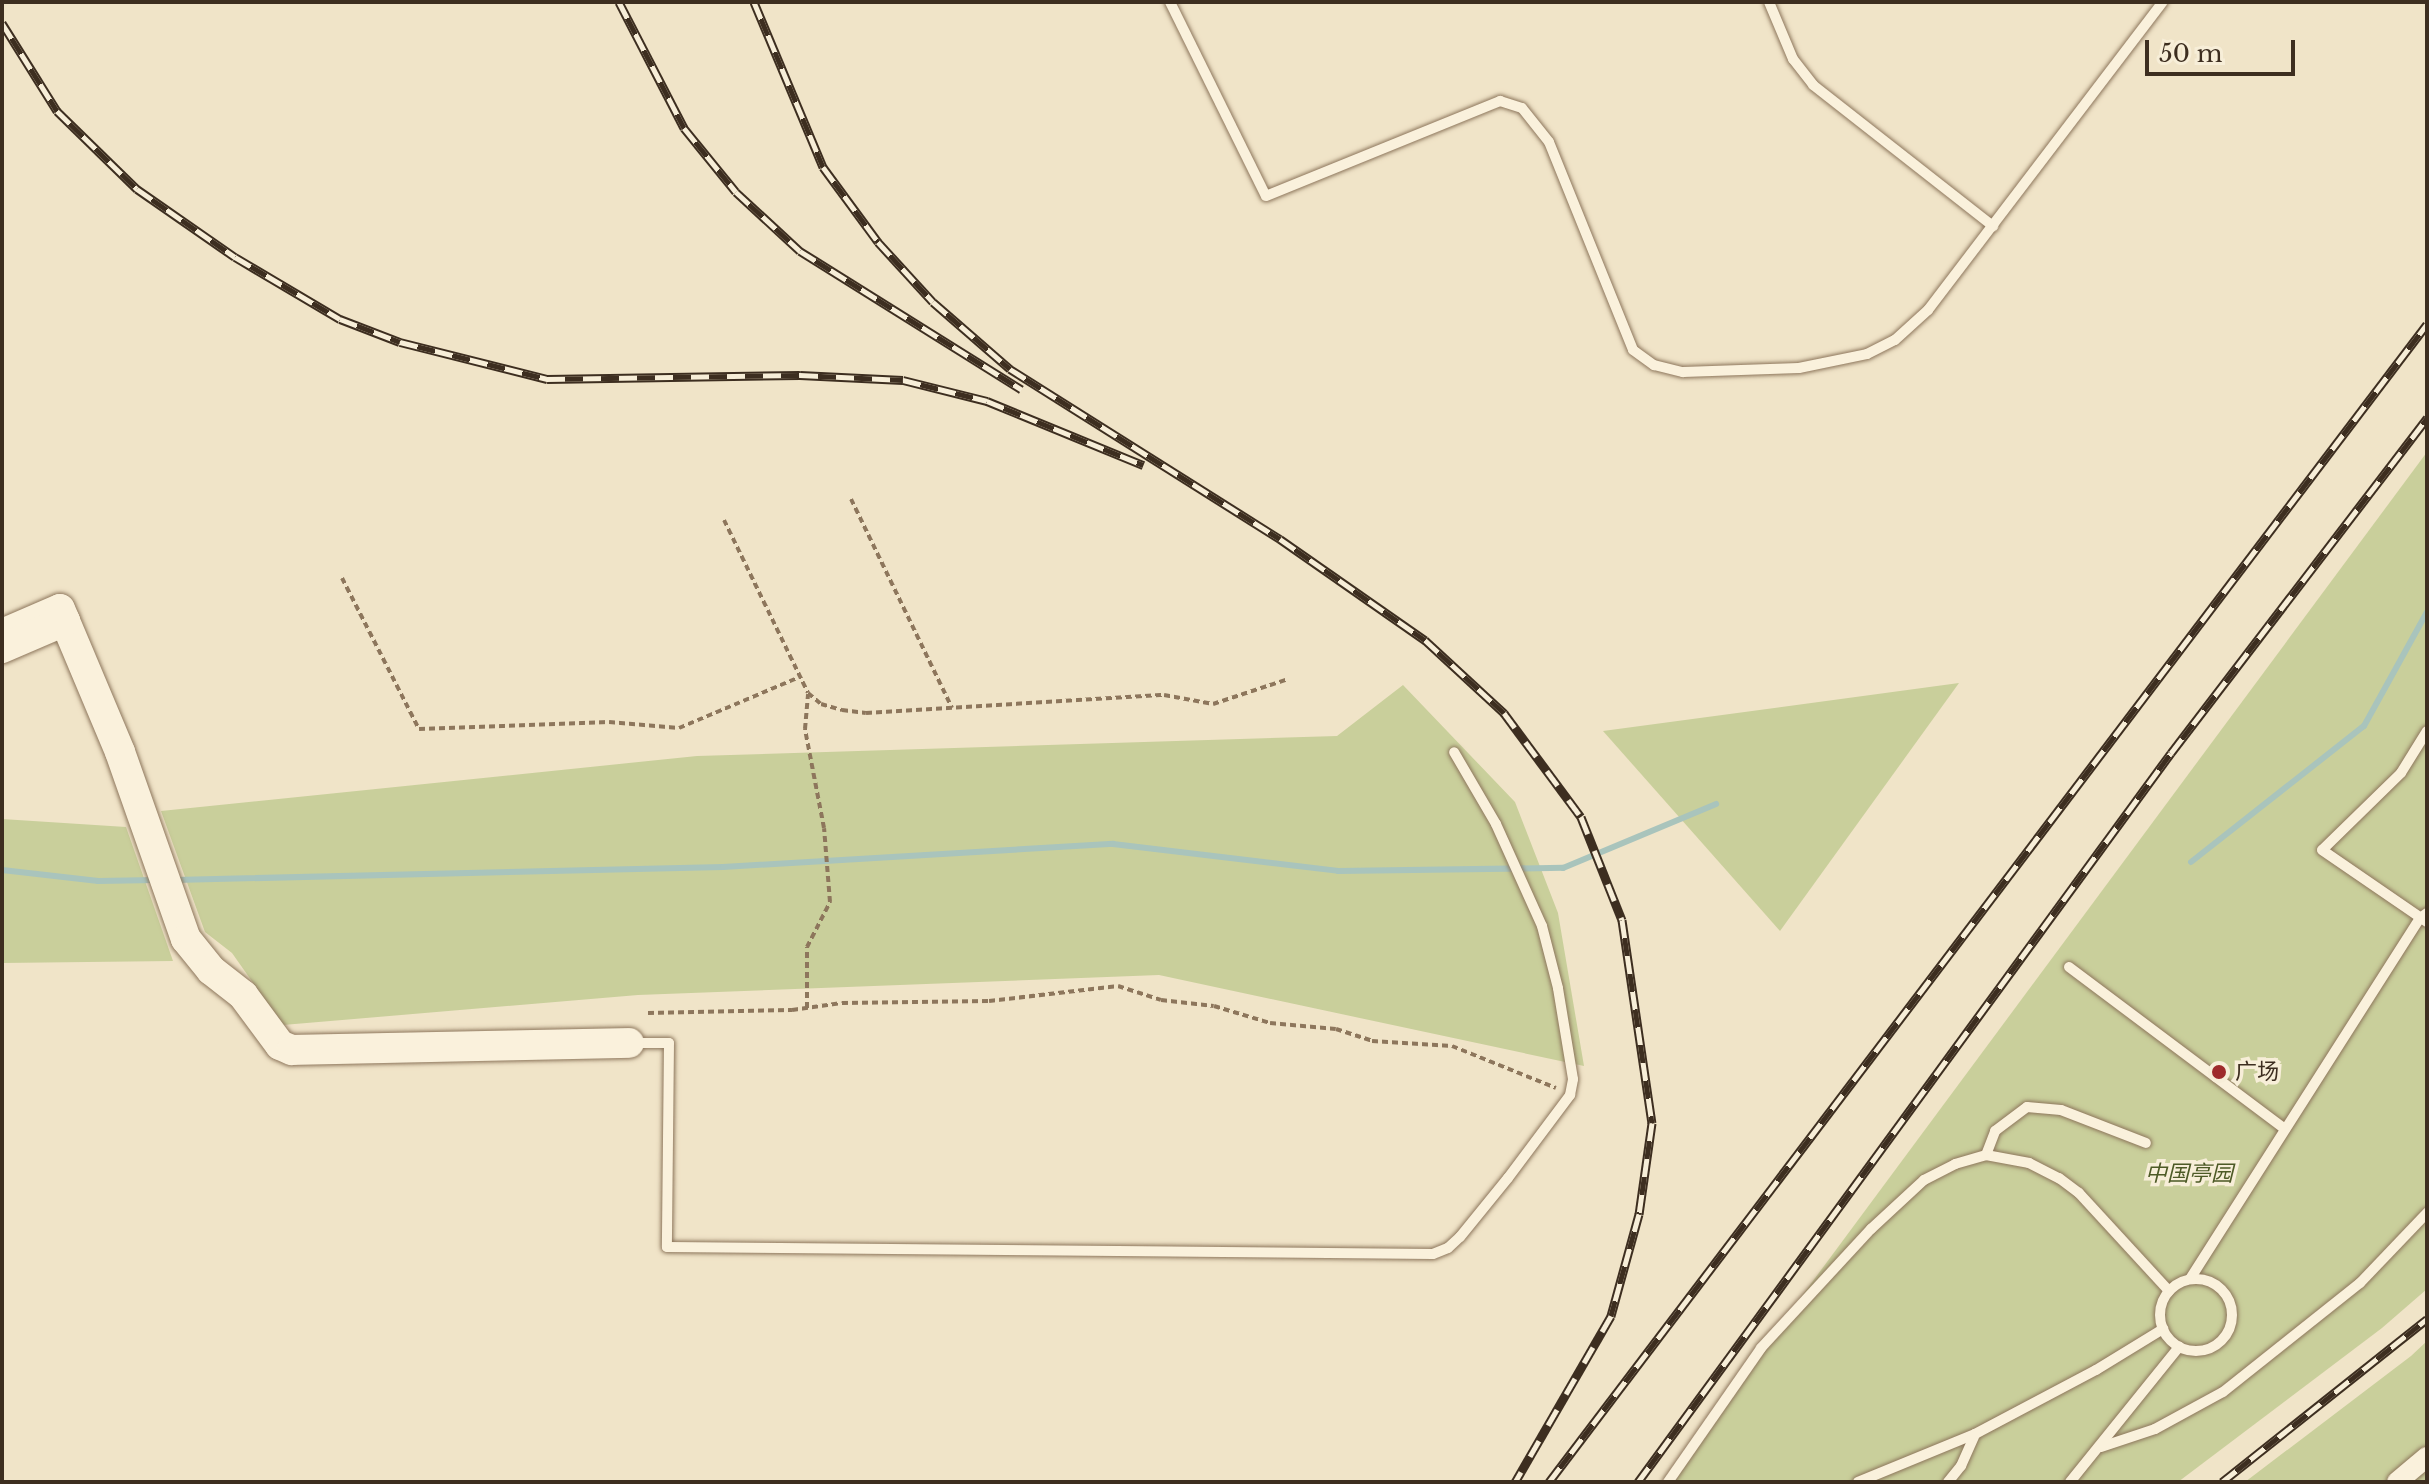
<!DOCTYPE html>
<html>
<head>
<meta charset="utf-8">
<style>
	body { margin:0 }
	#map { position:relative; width:2429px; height:1484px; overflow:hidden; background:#f0e4c8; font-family:"Libre Baskerville","Noto Sans SC",serif }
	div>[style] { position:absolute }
	.green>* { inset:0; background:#c9cf9b }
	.stream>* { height:6px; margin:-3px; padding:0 3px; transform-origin:3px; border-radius:3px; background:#a9c4bc }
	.path>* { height:4px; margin-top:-2px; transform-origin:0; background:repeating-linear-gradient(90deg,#8d765c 0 6px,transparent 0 10px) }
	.roads { filter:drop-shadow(0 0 2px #8d765c) drop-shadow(0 0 2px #8d765c) }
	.lane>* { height:10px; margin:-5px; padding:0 5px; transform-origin:5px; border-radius:5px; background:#faf1dc }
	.lane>.ring { margin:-5px; padding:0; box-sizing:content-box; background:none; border:10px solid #faf1dc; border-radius:50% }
	.street>* { height:20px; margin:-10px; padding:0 10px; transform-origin:10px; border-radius:10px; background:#faf1dc }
	.secondary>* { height:30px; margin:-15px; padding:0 15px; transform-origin:15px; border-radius:15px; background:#faf1dc }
	.rail>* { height:9px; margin-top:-4.5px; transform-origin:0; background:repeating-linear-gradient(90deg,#f7eed8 0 18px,#3d2e20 0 36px); box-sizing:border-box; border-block:2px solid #3d2e20 }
	.dots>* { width:22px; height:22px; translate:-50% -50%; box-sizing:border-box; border:4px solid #f7eed8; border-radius:50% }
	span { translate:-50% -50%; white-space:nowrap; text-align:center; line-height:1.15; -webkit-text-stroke:7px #f7eed8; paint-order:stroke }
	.poi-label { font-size:22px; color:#3d2e20 }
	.left { translate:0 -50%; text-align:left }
	.park-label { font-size:22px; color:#4d5a26; font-style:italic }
	.frame { position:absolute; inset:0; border:4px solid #3d2e20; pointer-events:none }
	.scale { position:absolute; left:2145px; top:40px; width:150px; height:36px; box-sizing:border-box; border:4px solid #3d2e20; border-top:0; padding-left:10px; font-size:24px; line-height:28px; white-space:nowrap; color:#3d2e20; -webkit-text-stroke:6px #f7eed8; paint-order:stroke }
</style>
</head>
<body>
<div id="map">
	<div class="green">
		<div style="clip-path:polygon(2427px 452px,2427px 1289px,2382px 1328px,2178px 1482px,1664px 1482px)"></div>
		<div style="clip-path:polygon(1959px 683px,1780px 931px,1603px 731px)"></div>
		<div style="clip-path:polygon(1403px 685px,1515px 802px,1558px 913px,1584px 1066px,1159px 975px,638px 995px,283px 1025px,232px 953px,205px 932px,161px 811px,697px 756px,1337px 736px)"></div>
		<div style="clip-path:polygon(2px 819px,126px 827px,173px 961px,2px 963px)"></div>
		<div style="clip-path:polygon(2427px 1341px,2427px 1482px,2245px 1482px,2411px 1356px)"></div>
	</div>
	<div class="stream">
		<div style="left:2191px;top:862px;width:220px;rotate:-38.2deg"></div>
		<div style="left:2364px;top:726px;width:130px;rotate:-61.1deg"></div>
		<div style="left:2px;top:870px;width:97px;rotate:6.5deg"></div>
		<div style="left:98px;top:881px;width:58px;rotate:-1deg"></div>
		<div style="left:175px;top:880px;width:548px;rotate:-1.36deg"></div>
		<div style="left:723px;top:867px;width:391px;rotate:-3.4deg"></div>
		<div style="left:1113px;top:844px;width:227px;rotate:6.8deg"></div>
		<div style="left:1338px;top:871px;width:225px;rotate:-0.8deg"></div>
		<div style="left:1563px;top:868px;width:166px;rotate:-22.7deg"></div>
	</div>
	<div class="path">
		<div style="left:851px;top:499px;width:232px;rotate:64.2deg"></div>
		<div style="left:724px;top:520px;width:192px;rotate:64.1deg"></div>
		<div style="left:808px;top:693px;width:17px;rotate:40deg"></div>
		<div style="left:821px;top:704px;width:22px;rotate:16deg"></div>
		<div style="left:842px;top:710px;width:24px;rotate:7deg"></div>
		<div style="left:866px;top:713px;width:299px;rotate:-3.5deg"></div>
		<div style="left:1164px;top:695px;width:50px;rotate:10.4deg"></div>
		<div style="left:1213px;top:704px;width:79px;rotate:-18.4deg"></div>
		<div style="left:342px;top:578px;width:169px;rotate:63deg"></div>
		<div style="left:419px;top:729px;width:190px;rotate:-2.1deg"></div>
		<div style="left:609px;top:722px;width:70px;rotate:4.9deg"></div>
		<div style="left:679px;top:728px;width:131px;rotate:-22.9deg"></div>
		<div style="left:807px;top:1008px;width:61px;rotate:-90deg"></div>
		<div style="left:807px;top:947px;width:51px;rotate:-62.9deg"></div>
		<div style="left:830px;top:902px;width:74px;rotate:-94.6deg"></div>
		<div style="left:824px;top:828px;width:101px;rotate:-100.9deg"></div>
		<div style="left:805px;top:729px;width:35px;rotate:-85deg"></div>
		<div style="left:648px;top:1013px;width:144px;rotate:-1.2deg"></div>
		<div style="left:792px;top:1010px;width:50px;rotate:-8deg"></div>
		<div style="left:842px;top:1003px;width:147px;rotate:-0.8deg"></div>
		<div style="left:989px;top:1001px;width:130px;rotate:-6.6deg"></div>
		<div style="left:1118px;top:986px;width:45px;rotate:18deg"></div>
		<div style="left:1161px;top:1000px;width:53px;rotate:6.5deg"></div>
		<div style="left:1214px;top:1006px;width:59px;rotate:16.9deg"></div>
		<div style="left:1270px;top:1023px;width:66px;rotate:5.2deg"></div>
		<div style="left:1336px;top:1029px;width:38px;rotate:18deg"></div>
		<div style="left:1372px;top:1041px;width:80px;rotate:3.6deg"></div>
		<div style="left:1452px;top:1046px;width:112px;rotate:22deg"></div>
	</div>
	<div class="roads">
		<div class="lane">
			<div style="left:1170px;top:2px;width:216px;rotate:63.7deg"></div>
			<div style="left:1266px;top:196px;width:253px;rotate:-22.1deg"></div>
			<div style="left:1500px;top:101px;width:23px;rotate:18deg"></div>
			<div style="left:1522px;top:108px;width:43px;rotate:51.5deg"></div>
			<div style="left:1549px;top:142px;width:224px;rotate:68deg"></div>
			<div style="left:1633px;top:350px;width:26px;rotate:36deg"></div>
			<div style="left:1654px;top:365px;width:30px;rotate:14deg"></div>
			<div style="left:1683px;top:372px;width:116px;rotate:-2deg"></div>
			<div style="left:1799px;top:368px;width:69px;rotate:-11.6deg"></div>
			<div style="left:1867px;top:354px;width:31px;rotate:-27deg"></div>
			<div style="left:1895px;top:340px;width:45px;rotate:-42.3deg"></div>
			<div style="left:1928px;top:310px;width:387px;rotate:-52.7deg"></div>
			<div style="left:1769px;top:2px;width:62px;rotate:67.2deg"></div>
			<div style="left:1793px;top:59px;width:33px;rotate:52deg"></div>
			<div style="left:1813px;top:85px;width:229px;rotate:38.1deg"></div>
			<div style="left:2427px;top:731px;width:49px;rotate:121.8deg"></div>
			<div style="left:2401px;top:773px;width:110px;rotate:135.7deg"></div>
			<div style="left:2322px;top:850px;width:127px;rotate:34.4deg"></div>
			<div style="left:2069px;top:967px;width:270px;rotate:36.9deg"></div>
			<div style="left:631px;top:1043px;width:38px"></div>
			<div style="left:669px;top:1043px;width:204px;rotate:90.6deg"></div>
			<div style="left:667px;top:1247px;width:766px;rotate:0.52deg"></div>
			<div style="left:1433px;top:1254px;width:16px;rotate:-22deg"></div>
			<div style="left:1448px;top:1248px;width:16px;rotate:-43deg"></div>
			<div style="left:1460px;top:1237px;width:76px;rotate:-50.9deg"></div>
			<div style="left:1508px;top:1178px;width:104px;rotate:-53.2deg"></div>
			<div style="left:1570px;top:1095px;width:16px;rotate:-79deg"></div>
			<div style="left:1573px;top:1079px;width:92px;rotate:-99.4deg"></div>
			<div style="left:1558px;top:988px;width:64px;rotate:-104.5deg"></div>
			<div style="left:1542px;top:926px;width:112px;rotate:-114.3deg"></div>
			<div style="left:1496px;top:824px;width:83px;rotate:-120.3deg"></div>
			<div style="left:1986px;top:1155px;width:26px;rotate:-69deg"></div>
			<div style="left:1995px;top:1131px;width:40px;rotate:-37deg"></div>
			<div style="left:2027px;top:1107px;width:34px;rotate:5deg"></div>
			<div style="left:2061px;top:1110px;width:91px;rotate:21.2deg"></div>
			<div style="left:2190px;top:1279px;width:427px;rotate:-57.5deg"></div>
			<div style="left:2419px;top:919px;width:10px;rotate:-37deg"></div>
			<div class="ring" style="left:2160px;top:1279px;width:62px;height:62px"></div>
			<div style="left:2101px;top:1447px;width:57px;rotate:-18.4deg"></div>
			<div style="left:2155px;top:1429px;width:77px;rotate:-28.6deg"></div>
			<div style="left:2223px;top:1392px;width:175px;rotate:-38.5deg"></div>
			<div style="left:2360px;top:1283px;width:97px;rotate:-46.3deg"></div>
			<div style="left:1668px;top:1482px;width:163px;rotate:-55.2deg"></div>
			<div style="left:1761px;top:1348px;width:162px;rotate:-47.3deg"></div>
			<div style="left:1871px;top:1229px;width:72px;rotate:-42.8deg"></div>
			<div style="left:1924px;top:1180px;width:35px;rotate:-27deg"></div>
			<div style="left:1955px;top:1164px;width:32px;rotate:-16deg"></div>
			<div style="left:1986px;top:1155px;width:44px;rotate:10.5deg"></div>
			<div style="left:2029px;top:1163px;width:34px;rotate:27deg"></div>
			<div style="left:2059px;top:1178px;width:25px;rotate:37deg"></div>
			<div style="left:2079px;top:1193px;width:133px;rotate:47.4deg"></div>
			<div style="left:1858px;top:1482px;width:126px;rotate:-22.3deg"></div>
			<div style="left:1975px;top:1434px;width:137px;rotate:-27.9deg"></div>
			<div style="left:2096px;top:1370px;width:79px;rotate:-31.5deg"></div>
			<div style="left:1948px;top:1482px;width:21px;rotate:-51deg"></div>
			<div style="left:1961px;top:1466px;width:35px;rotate:-66deg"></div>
			<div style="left:2070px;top:1482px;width:174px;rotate:-51.1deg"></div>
		</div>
		<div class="street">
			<div style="left:2397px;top:1482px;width:39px;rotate:-40deg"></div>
		</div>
		<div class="secondary">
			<div style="left:65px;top:621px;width:142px;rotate:67.2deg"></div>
			<div style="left:120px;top:752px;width:198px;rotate:70.6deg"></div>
			<div style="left:186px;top:939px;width:40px;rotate:51deg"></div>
			<div style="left:211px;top:970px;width:41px;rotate:38deg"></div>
			<div style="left:243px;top:995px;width:62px;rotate:53.5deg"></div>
			<div style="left:280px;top:1045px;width:13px;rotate:23deg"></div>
			<div style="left:292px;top:1050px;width:337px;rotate:-1.2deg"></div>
			<div style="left:2px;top:634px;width:63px;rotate:-23.3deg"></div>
			<div style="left:60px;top:609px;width:13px;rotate:67deg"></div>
			<div style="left:65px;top:621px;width:69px;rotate:156.8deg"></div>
		</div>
	</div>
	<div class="rail">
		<div style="left:619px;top:2px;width:142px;rotate:62.7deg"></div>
		<div style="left:684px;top:128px;width:82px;rotate:50.9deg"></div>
		<div style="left:736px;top:192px;width:87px;rotate:42.7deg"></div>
		<div style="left:800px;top:251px;width:261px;rotate:32deg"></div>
		<div style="left:754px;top:2px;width:179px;rotate:67.3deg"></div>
		<div style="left:823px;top:167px;width:93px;rotate:53.7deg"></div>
		<div style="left:878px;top:242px;width:81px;rotate:47.5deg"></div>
		<div style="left:933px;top:302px;width:102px;rotate:41deg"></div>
		<div style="left:1010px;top:369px;width:319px;rotate:32.2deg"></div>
		<div style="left:1280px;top:539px;width:177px;rotate:34.9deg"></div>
		<div style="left:1425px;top:640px;width:108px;rotate:42.7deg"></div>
		<div style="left:1504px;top:713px;width:129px;rotate:53.5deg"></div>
		<div style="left:1581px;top:817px;width:111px;rotate:68.3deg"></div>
		<div style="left:1622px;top:920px;width:205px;rotate:81.6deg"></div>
		<div style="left:1652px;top:1123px;width:92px;rotate:98.1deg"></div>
		<div style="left:1639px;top:1214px;width:106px;rotate:105.4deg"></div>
		<div style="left:1611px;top:1316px;width:192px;rotate:120deg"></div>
		<div style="left:2px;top:23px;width:104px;rotate:58deg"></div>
		<div style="left:57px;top:111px;width:112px;rotate:44.3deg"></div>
		<div style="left:137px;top:189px;width:119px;rotate:34.8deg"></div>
		<div style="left:235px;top:257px;width:122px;rotate:30.6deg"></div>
		<div style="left:340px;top:319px;width:64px;rotate:21deg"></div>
		<div style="left:400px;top:342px;width:152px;rotate:14.1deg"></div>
		<div style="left:547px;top:379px;width:253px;rotate:-0.9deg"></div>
		<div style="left:800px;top:375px;width:103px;rotate:2.8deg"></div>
		<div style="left:903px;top:380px;width:87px;rotate:14deg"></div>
		<div style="left:987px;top:401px;width:169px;rotate:22.3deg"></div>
		<div style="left:1549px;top:1482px;width:1453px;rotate:-52.83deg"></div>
		<div style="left:1638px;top:1482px;width:903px;rotate:-53.83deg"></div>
		<div style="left:2171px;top:753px;width:422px;rotate:-52.6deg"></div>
		<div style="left:2222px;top:1482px;width:262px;rotate:-38.5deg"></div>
	</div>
	<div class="dots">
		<div style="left:2219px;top:1072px;background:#9e2a2b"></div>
	</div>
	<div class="poi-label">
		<span class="left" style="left:2235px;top:1072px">广场</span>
	</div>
	<div class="park-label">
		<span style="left:2189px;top:1174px">中国亭园</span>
	</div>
	<div class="frame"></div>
	<div class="scale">50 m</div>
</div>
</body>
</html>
